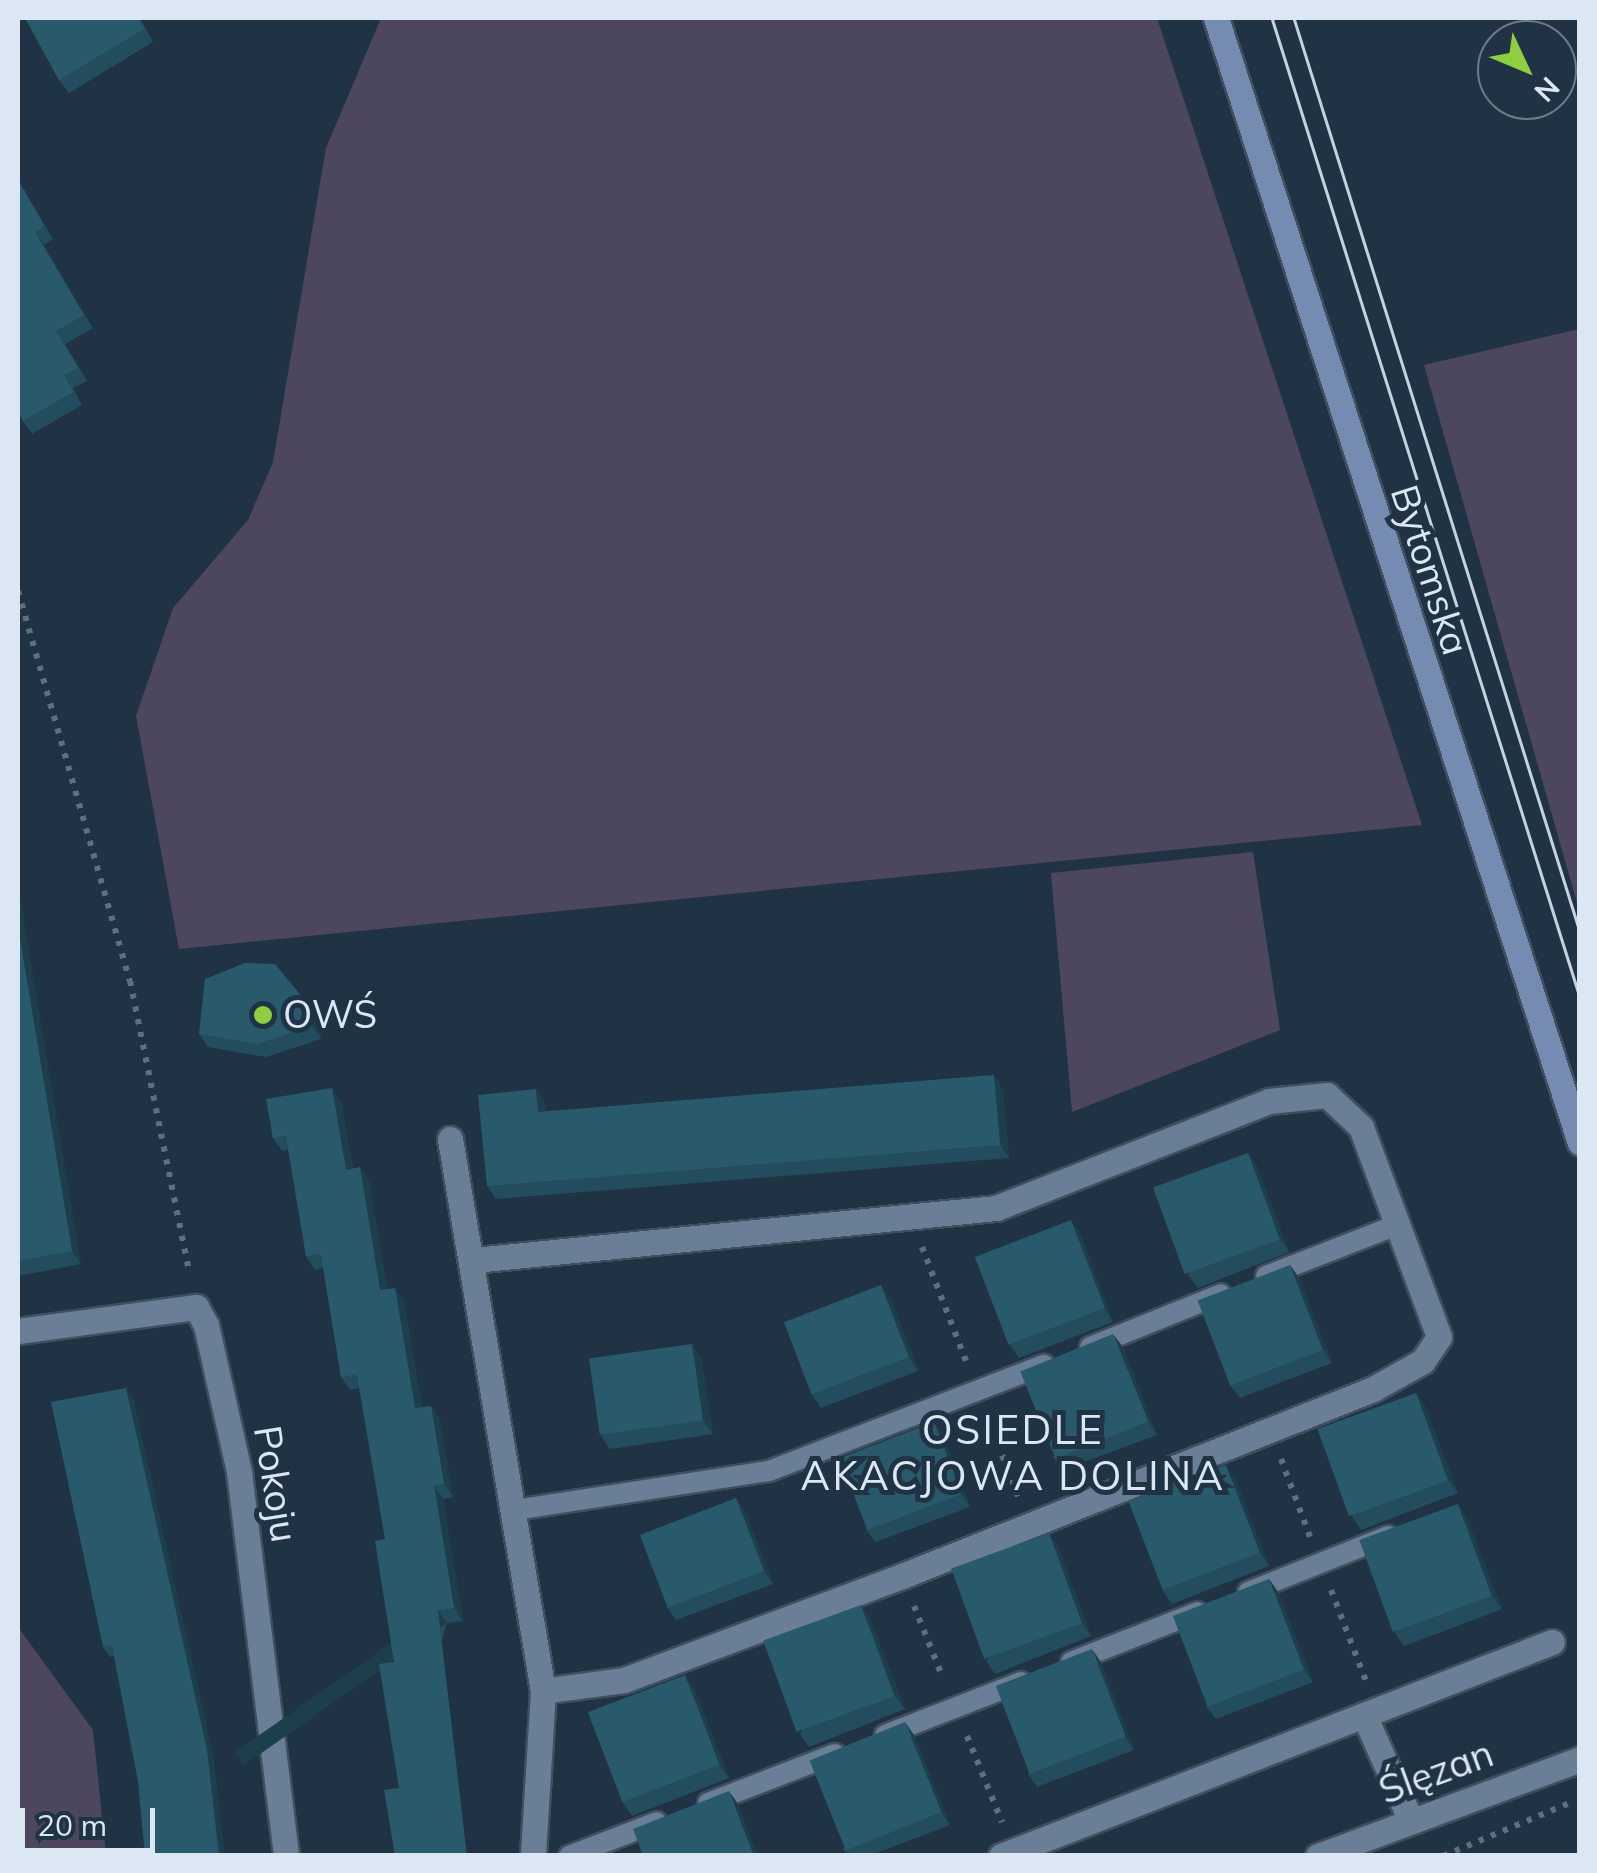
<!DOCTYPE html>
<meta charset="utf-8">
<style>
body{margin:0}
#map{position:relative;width:1597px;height:1873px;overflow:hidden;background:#203345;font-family:Mulish,sans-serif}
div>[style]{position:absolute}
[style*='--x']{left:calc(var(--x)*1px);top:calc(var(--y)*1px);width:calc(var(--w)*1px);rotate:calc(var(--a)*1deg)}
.green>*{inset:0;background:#4c465e}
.path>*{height:6px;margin-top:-3px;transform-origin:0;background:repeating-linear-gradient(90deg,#5f6f7f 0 5px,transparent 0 13px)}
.roads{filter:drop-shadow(2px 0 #3f4f5f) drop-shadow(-2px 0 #3f4f5f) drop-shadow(0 2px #3f4f5f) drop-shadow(0 -2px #3f4f5f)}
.lane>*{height:20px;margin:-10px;padding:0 10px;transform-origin:10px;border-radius:10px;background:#6a7f95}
.street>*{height:25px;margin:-12.5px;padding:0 12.5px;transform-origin:12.5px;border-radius:12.5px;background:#6a7f95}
.secondary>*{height:25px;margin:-12.5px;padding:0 12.5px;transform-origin:12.5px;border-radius:12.5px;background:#768bb2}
.tram>*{height:2.5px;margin:-1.25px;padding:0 1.25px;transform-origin:1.25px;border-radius:1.25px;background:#c6d3de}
.wall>*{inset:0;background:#234d5d}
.shaded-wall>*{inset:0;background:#1d3f4c;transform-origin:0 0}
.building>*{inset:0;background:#295a6c;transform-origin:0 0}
.dots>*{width:28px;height:28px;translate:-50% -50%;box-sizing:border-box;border:5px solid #203345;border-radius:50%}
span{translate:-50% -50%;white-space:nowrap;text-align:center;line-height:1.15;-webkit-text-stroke:10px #203345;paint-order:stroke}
.street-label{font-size:38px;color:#dbe7f2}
.poi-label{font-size:38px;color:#dbe7f2}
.left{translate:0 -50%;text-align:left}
.neighbourhood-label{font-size:40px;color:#dbe7f2;letter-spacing:2.5px}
.frame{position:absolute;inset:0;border:20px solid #dbe7f2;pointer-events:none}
.north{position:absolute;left:1477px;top:20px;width:100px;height:100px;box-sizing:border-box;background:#203345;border:2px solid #6b7b8a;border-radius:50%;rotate:134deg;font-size:28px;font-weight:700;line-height:40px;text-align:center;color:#dbe7f2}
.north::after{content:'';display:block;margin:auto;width:35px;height:45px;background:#8fcd41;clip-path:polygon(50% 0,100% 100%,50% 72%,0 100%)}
.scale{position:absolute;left:20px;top:1808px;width:135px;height:45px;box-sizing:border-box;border:5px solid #dbe7f2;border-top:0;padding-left:12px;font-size:30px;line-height:35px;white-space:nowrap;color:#dbe7f2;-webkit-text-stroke:8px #203345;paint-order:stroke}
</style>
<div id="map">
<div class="green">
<div style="clip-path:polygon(381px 18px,1157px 18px,1422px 825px,179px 949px,136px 716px,173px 608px,248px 520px,273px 462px,326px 148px)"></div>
<div style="clip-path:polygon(1579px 329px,1580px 329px,1579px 910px,1424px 365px)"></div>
<div style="clip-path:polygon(1253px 852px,1280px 1030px,1072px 1112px,1051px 873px)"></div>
<div style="clip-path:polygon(18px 1627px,93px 1730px,106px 1855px,18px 1855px)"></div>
</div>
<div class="path">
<div style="--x:18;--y:591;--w:406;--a:74"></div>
<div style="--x:130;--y:981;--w:297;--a:78.5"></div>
<div style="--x:922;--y:1247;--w:122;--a:68.9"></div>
<div style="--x:988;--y:1419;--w:83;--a:68.7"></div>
<div style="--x:1281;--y:1459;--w:83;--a:69.6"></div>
<div style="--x:1331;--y:1590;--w:97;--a:69"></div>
<div style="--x:914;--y:1606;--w:78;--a:68.1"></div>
<div style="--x:967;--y:1736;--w:93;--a:67.9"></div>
<div style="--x:1443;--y:1856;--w:138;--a:-22.7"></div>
</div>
<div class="roads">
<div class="lane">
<div style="--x:1266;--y:1276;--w:141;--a:-21.3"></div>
<div style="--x:1090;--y:1347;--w:141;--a:-22"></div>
<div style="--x:514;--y:1510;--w:258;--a:-8.7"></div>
<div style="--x:769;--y:1471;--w:295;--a:-21.1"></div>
<div style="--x:1248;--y:1592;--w:151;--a:-21.8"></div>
<div style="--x:1071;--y:1662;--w:136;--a:-21.5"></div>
<div style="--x:885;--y:1735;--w:146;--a:-21.3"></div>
<div style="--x:708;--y:1803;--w:136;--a:-21.1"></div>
<div style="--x:569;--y:1856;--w:94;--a:-21.1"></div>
</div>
<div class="street">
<div style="--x:450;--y:1139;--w:560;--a:80.44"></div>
<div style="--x:543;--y:1691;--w:165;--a:93.5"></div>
<div style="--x:474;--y:1260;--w:525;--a:-5.69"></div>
<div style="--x:996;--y:1208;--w:293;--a:-21.4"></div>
<div style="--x:1269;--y:1101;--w:58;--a:-5.9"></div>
<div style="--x:1327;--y:1095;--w:47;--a:43.3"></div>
<div style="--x:1361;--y:1127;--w:224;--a:69.6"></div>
<div style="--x:1439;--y:1337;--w:29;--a:124"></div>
<div style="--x:1423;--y:1361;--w:57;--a:150.8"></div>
<div style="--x:1373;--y:1389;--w:507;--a:158.35"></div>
<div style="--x:902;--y:1576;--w:297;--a:159.5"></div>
<div style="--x:624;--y:1680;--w:82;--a:172.3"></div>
<div style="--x:18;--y:1331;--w:180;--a:-7.7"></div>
<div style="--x:196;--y:1307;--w:21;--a:61"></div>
<div style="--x:206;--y:1325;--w:151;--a:77.3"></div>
<div style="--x:239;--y:1472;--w:387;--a:83"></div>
<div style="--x:1364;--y:1715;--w:116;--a:66.1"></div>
<div style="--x:1001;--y:1856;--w:591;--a:-21.23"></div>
<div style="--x:1318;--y:1856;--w:279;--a:-20.3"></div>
</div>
<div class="secondary">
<div style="--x:1216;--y:18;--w:1182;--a:72.07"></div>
</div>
</div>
<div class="tram">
<div style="--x:1272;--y:18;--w:1026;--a:72.54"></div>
<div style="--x:1294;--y:18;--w:958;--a:72.62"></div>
</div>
<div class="wall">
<div style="clip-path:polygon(25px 18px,140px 18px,153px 42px,69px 93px,59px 80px)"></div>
<div style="clip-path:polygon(18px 179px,53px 239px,44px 245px,93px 328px,65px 344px,87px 381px,73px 388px,82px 405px,32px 434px,23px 421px)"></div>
<div style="clip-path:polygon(18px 886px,81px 1264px,18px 1276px)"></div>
<div style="clip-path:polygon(313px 1010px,322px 1023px,321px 1039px,266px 1057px,208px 1047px,199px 1034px)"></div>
<div style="clip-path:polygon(332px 1088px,341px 1101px,353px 1169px,369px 1181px,387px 1289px,404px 1301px,422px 1407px,431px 1406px,440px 1419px,453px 1497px,443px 1499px,463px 1621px,447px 1623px,399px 1788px,394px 1662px,385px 1539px,359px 1388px,350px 1390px,341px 1377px,323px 1268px,315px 1270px,306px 1256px,288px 1150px,282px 1151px,273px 1138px)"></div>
<div style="clip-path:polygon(1003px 1089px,1009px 1158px,496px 1199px,487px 1186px,545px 1102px,546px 1111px)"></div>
<div style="clip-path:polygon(1248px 1153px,1257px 1166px,1289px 1252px,1198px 1288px,1188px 1275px)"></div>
<div style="clip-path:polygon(1080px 1233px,1113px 1322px,1019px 1358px,1010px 1345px)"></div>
<div style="clip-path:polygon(1290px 1265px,1299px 1278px,1332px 1363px,1240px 1398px,1230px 1385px)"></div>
<div style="clip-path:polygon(891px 1298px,918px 1371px,821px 1408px,812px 1395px)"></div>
<div style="clip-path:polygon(1123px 1347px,1157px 1435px,1063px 1470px,1053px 1457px)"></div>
<div style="clip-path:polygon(701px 1357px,713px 1434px,610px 1449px,601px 1436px)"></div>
<div style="clip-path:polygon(1416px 1393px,1425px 1406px,1458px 1493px,1361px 1530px,1352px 1517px)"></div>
<div style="clip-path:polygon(133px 1398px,214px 1760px,138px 1781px,114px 1656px,110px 1657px,103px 1647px)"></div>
<div style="clip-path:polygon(934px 1422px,943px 1435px,970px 1507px,875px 1542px,866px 1529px)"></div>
<div style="clip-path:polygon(1235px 1478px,1269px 1566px,1172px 1604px,1163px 1591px)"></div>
<div style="clip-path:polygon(745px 1511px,773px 1584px,676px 1620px,667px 1607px)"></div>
<div style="clip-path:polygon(1467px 1517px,1502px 1609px,1404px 1646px,1395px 1633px)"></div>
<div style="clip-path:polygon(1058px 1546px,1091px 1636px,995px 1674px,986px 1661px)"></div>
<div style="clip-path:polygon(1269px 1579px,1278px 1592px,1313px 1682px,1216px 1719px,1206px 1706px)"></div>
<div style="clip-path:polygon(870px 1618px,905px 1709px,809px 1747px,800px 1734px)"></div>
<div style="clip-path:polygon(1101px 1662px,1134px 1750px,1037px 1787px,1028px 1774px)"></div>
<div style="clip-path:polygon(694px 1688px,729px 1778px,632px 1816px,623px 1803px)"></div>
<div style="clip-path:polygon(914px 1735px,950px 1825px,869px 1856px,848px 1856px,843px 1849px)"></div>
</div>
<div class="shaded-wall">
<div style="clip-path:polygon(35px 232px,44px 245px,93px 328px,84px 315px)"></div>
<div style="clip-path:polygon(18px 886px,81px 1264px,72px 1251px,18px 927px)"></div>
<div style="clip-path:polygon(313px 1010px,322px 1023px,321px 1039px,312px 1026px)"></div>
<div style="clip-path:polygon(994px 1075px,1003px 1089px,1009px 1158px,1000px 1145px)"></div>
<div style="clip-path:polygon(332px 1088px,341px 1101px,355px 1183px,346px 1170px)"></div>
<div style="clip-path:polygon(536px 1089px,545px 1102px,548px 1125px,538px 1112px)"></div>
<div style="clip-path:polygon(1248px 1153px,1257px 1166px,1289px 1252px,1280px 1239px)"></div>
<div style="clip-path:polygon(360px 1167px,369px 1181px,390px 1303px,380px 1290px)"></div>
<div style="clip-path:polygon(1071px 1220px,1080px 1233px,1113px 1322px,1104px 1308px)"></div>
<div style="clip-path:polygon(1290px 1265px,1299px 1278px,1332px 1363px,1323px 1350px)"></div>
<div style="clip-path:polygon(881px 1285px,891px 1298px,918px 1371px,909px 1357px)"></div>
<div style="clip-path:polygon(395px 1288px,404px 1301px,424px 1421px,415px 1408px)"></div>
<div style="clip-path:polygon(1113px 1334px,1123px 1347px,1157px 1435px,1148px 1421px)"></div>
<div style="clip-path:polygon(692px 1344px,701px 1357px,713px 1434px,703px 1420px)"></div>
<div style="clip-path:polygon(126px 1388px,133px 1398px,214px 1760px,225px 1856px,219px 1856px)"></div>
<div style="clip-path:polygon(1416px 1393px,1425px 1406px,1458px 1493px,1448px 1480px)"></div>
<div style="clip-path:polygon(431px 1406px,440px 1419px,453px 1497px,444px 1484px)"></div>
<div style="clip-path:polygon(934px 1422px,943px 1435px,970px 1507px,961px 1494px)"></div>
<div style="clip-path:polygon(1226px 1465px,1235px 1478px,1269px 1566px,1260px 1553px)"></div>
<div style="clip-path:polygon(434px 1485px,443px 1499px,463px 1621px,454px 1608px)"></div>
<div style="clip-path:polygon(736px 1498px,745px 1511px,773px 1584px,764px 1571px)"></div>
<div style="clip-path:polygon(1458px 1504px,1467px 1517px,1502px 1609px,1492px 1596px)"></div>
<div style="clip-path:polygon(1049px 1533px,1058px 1546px,1091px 1636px,1082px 1623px)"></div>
<div style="clip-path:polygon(1269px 1579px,1278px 1592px,1313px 1682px,1304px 1669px)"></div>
<div style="clip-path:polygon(861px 1605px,870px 1618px,905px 1709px,895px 1696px)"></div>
<div style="left:438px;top:1610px;width:16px;height:248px;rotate:55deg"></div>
<div style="clip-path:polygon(1092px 1649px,1101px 1662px,1134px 1750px,1125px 1737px)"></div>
<div style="clip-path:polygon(685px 1675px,694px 1688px,729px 1778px,719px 1765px)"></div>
<div style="clip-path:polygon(905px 1722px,914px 1735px,950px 1825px,941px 1812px)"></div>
<div style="clip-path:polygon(729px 1791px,738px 1804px,758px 1856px,754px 1856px)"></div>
</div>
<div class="building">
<div style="clip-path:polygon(25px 18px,138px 18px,144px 29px,59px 80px)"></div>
<div style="clip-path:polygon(18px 181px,44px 226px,35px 232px,84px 315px,56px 331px,78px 368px,64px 375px,73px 392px,23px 421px,18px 412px)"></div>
<div style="clip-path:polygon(18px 927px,72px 1251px,18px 1261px)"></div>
<div style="clip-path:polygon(245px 963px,275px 964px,313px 1010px,312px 1026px,257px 1044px,199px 1034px,205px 979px)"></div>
<div style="clip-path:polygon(994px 1075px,1000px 1145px,487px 1186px,478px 1095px,536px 1089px,538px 1112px)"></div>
<div style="clip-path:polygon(332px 1088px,346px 1170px,360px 1167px,380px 1290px,395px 1288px,415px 1408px,431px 1406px,444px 1484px,434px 1485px,454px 1608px,438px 1610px,467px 1856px,395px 1856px,384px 1790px,399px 1788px,379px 1664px,394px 1662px,375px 1541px,385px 1539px,357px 1374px,341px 1377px,321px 1254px,306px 1256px,286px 1135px,273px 1138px,266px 1099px)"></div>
<div style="left:1248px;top:1153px;width:92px;height:101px;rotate:70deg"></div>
<div style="left:1071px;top:1220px;width:94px;height:103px;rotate:69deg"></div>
<div style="left:1290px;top:1265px;width:91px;height:99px;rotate:69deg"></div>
<div style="left:881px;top:1285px;width:77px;height:104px;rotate:69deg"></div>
<div style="left:1113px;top:1334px;width:94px;height:100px;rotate:68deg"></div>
<div style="left:692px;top:1344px;width:77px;height:104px;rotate:82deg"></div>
<div style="clip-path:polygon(126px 1388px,207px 1750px,219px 1856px,145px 1856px,138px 1781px,112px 1645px,103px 1647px,51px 1402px)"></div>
<div style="left:1416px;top:1393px;width:93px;height:105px;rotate:70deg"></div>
<div style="left:934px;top:1422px;width:77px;height:101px;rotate:69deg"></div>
<div style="left:1226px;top:1465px;width:94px;height:104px;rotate:69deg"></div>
<div style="left:736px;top:1498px;width:78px;height:103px;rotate:69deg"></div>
<div style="left:1458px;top:1504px;width:98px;height:105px;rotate:70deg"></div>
<div style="left:1049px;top:1533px;width:96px;height:104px;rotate:70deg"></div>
<div style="left:1269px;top:1579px;width:97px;height:103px;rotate:69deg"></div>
<div style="left:861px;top:1605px;width:97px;height:104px;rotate:70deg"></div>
<div style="left:1092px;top:1649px;width:94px;height:103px;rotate:69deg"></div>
<div style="left:685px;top:1675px;width:96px;height:104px;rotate:69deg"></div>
<div style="left:905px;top:1722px;width:97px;height:103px;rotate:68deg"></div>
<div style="clip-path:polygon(729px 1791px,754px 1856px,643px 1856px,633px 1829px)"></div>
</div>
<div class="dots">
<div style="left:263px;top:1015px;background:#8fcd41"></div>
</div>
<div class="street-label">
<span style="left:1430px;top:570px;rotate:72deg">Bytomska</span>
<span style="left:276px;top:1484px;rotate:81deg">Pokoju</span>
<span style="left:1436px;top:1772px;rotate:-20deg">Ślęzan</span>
</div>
<div class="poi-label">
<span class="left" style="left:283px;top:1015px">OWŚ</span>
</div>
<div class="neighbourhood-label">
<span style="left:1013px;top:1452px">OSIEDLE<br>AKACJOWA DOLINA</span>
</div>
<div class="frame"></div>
<div class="north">N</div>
<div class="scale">20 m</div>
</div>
